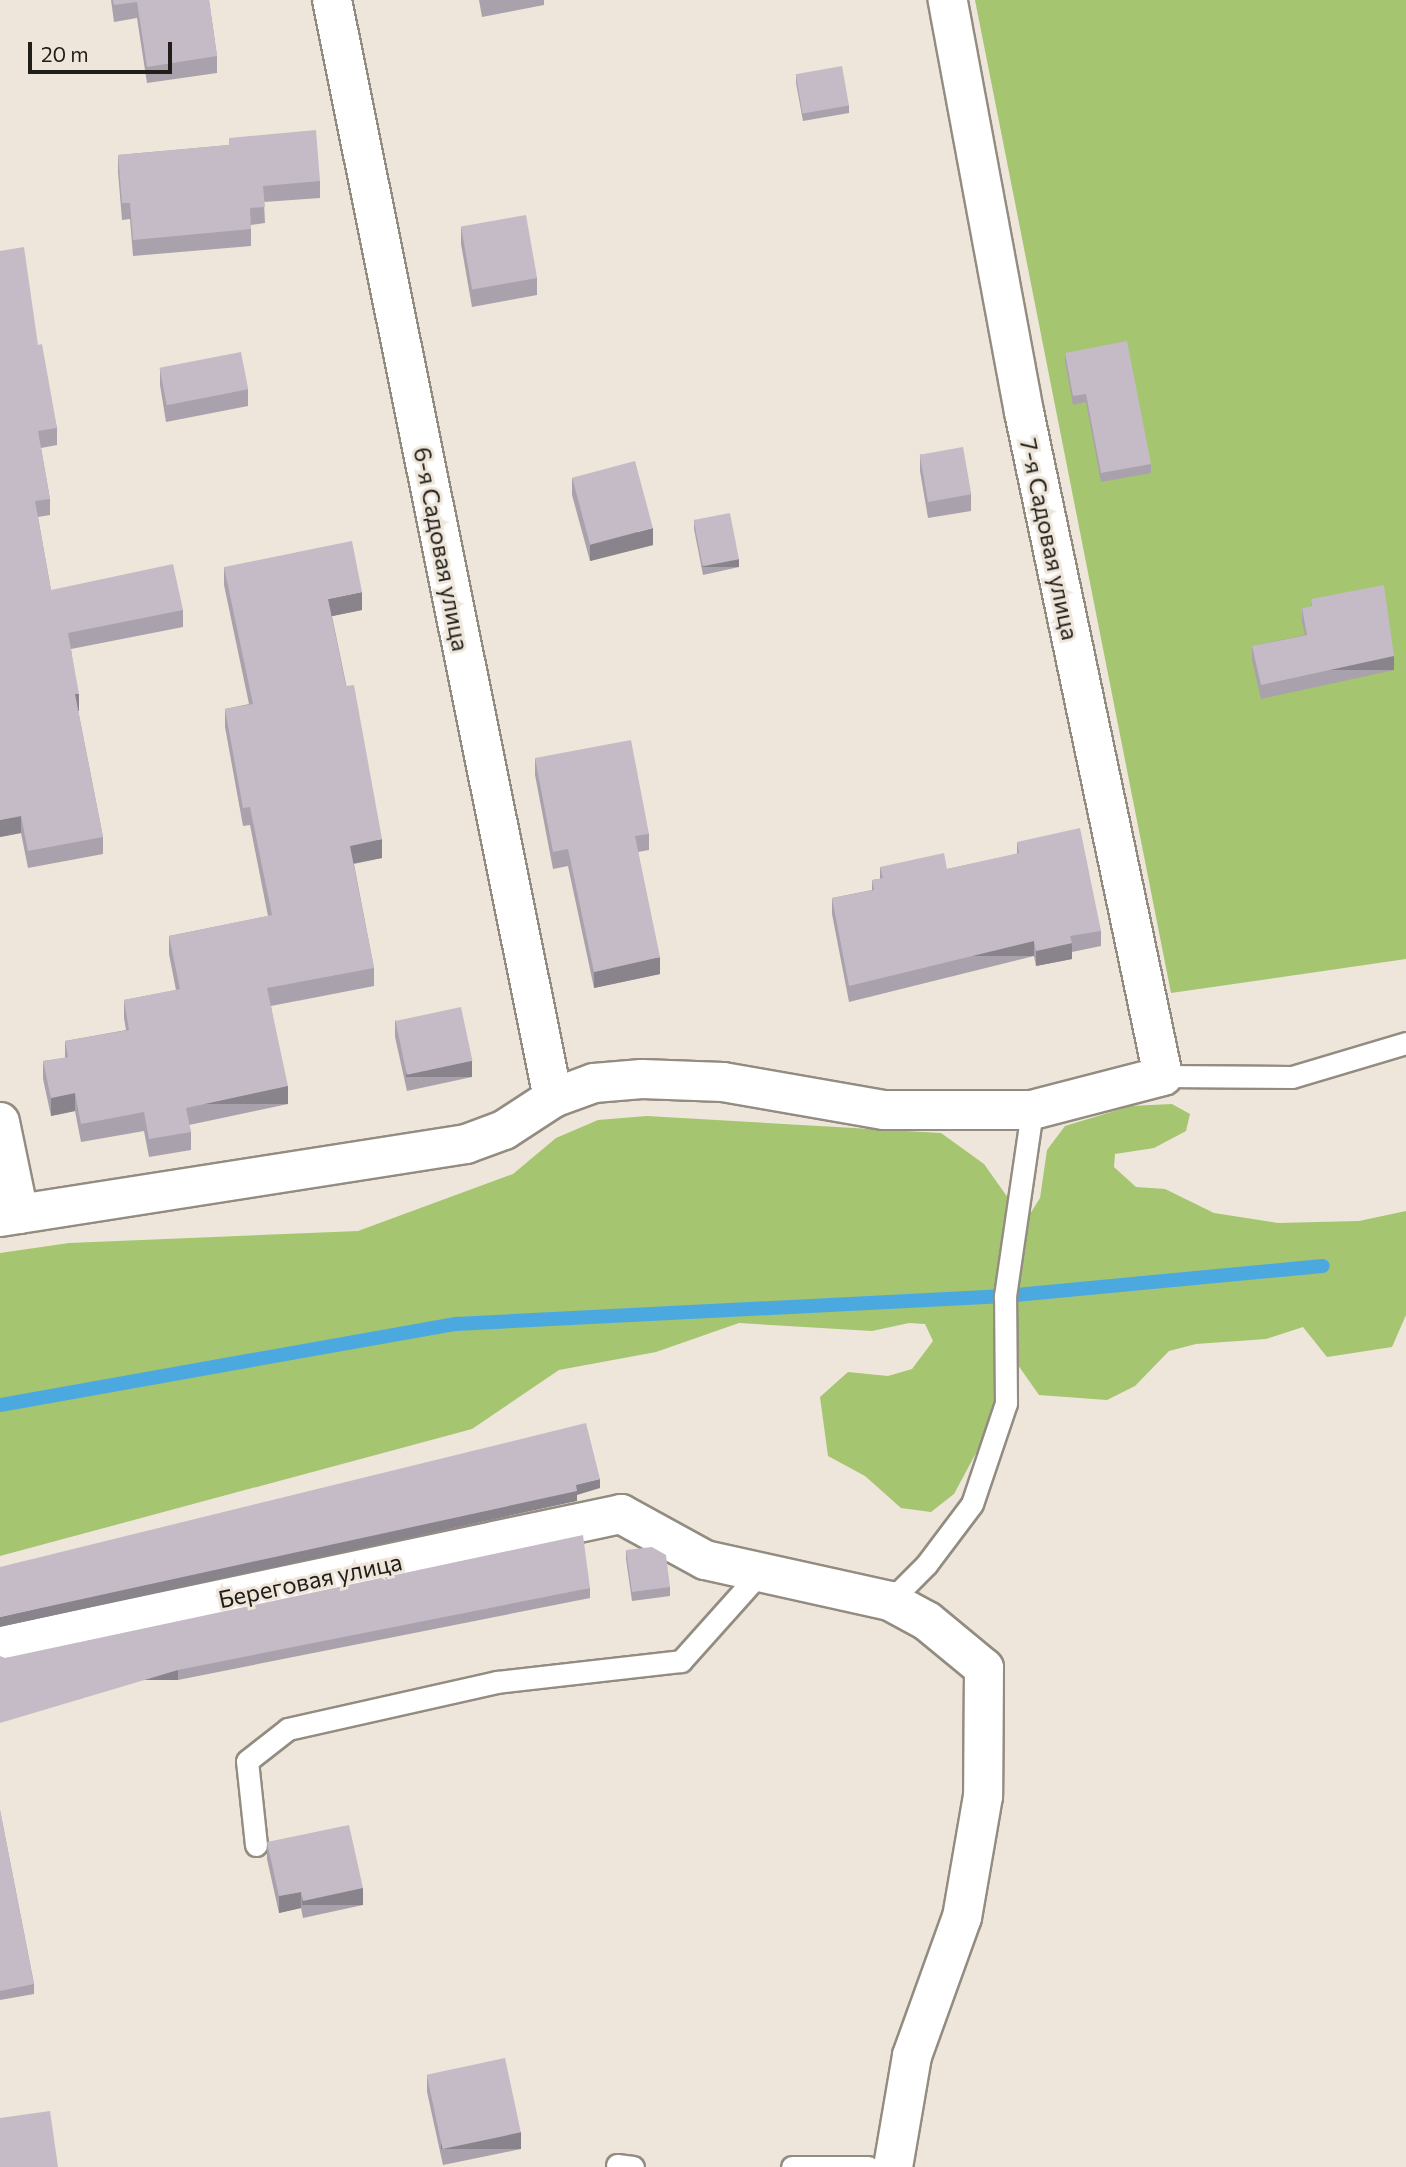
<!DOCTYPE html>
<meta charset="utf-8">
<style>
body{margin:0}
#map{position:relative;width:1406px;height:2167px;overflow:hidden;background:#eee6da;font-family:Commissioner,sans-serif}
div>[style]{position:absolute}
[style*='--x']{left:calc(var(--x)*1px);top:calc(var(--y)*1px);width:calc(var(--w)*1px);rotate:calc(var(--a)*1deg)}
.green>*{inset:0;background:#a5c570}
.stream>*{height:14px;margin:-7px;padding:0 7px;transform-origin:7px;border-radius:7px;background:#4ca9e0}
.roads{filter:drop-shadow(2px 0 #938c80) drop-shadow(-2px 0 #938c80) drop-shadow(0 2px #938c80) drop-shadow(0 -2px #938c80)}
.lane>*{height:21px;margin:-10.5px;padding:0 10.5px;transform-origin:10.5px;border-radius:10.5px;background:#fff}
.street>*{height:38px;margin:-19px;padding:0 19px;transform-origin:19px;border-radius:19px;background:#fff}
.wall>*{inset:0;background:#a9a1ab}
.shaded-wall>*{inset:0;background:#89838b;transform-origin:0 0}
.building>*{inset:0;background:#c4bbc7;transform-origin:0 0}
span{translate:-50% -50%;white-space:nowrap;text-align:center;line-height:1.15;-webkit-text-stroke:6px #eee6da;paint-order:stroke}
.street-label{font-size:24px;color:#211e1a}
.scale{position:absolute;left:28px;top:42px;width:144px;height:32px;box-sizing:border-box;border:4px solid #211e1a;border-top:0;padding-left:9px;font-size:21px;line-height:24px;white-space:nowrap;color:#211e1a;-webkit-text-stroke:5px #eee6da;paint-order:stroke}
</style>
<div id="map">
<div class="green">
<div style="clip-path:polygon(975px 0,1406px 0,1406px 959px,1171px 993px)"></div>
<div style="clip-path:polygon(1172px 1104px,1190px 1114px,1186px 1131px,1154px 1148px,1115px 1154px,1114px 1167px,1136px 1187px,1165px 1189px,1214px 1213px,1278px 1223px,1359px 1221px,1406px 1211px,1406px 1315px,1392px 1347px,1327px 1357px,1303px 1327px,1266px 1339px,1196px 1344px,1169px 1351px,1135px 1386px,1107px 1400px,1039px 1395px,1011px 1355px,1000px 1352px,994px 1370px,995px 1407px,976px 1453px,954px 1494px,931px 1512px,901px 1508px,865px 1476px,828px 1456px,820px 1397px,848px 1372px,888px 1376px,912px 1369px,933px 1341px,925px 1324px,909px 1323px,872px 1331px,739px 1323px,656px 1352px,559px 1370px,472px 1429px,0 1556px,0 1253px,69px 1243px,358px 1231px,513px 1174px,556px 1138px,598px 1120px,647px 1116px,941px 1133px,984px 1164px,1025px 1222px,1040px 1198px,1047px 1150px,1065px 1126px,1131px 1106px)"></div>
</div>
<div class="stream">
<div style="--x:0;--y:1405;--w:463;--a:-10.1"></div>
<div style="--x:456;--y:1324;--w:550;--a:-2.92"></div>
<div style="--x:1005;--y:1296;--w:319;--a:-5.4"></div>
</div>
<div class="roads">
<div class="lane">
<div style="--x:1163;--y:1076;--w:129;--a:0.4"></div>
<div style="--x:1292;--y:1077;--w:119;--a:-16.6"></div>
<div style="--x:890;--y:1601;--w:51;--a:-45"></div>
<div style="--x:926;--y:1565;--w:76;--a:-53"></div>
<div style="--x:972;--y:1504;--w:107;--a:-71.4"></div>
<div style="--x:1006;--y:1403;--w:107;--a:-90.5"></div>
<div style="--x:1005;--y:1296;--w:188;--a:-81.7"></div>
<div style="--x:256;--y:1845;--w:84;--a:-96.1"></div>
<div style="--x:247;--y:1761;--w:52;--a:-38"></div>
<div style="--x:288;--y:1729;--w:214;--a:-12.7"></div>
<div style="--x:497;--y:1682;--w:185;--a:-6.5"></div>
<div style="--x:681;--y:1661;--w:115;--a:-48.2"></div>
<div style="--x:617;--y:2165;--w:16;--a:7"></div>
<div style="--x:792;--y:2167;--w:76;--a:0"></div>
</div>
<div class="street">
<div style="--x:332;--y:0;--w:1120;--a:78.62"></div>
<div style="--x:0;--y:1122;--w:94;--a:78.3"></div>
<div style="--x:0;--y:1217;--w:472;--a:-8.9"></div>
<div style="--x:466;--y:1144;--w:40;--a:-20.2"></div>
<div style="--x:504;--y:1130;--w:59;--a:-33.1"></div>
<div style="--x:553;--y:1098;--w:44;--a:-20.1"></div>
<div style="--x:594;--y:1083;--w:48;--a:-4.8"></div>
<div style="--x:642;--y:1079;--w:81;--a:2.1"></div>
<div style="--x:723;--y:1082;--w:163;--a:9.9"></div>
<div style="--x:884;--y:1110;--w:148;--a:0"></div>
<div style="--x:1032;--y:1110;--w:135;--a:-14.5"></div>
<div style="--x:1163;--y:1076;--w:678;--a:-101.82"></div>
<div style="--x:1024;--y:412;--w:419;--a:-100.5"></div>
<div style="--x:0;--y:1646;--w:635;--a:-12"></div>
<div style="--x:621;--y:1514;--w:96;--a:28.7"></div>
<div style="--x:705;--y:1560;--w:189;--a:12.5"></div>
<div style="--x:890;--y:1601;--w:42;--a:28.4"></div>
<div style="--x:927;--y:1621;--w:74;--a:39.5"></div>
<div style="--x:984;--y:1668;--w:128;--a:90.4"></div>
<div style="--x:983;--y:1796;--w:123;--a:99.8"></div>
<div style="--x:962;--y:1917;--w:148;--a:109.8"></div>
<div style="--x:912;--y:2056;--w:113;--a:99.7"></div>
</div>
</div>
<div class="wall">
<div style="clip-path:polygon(111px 0,209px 0,217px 56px,217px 73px,147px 83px,137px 18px,114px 22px)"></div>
<div style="clip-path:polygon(479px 0,544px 0,544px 5px,482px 17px)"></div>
<div style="clip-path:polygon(796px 74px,849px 105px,849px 113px,803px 121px,796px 83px)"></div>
<div style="clip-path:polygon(229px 138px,320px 181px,320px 198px,264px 202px,265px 223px,251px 225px,251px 246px,133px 256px,130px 219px,122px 220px,118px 172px,118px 155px,229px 145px)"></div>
<div style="clip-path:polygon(461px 227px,537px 278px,537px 295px,472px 307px,461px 244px)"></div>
<div style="clip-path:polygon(38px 345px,57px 428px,57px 445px,41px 448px,50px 499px,50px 515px,38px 517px,51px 590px,183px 610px,183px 627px,71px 649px,79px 710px,78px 710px,103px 837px,103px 854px,28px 868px,21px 833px,0 837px)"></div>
<div style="clip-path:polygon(1065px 353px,1151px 464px,1151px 473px,1101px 482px,1086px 402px,1073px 405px,1065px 361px)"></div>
<div style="clip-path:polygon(160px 369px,248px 389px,248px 406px,166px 422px,160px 385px)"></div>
<div style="clip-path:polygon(920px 454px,971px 494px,971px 511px,928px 518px,920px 471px)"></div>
<div style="clip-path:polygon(572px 478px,653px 545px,590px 561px,572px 495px)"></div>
<div style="clip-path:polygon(694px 520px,739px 567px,703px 575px,694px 529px)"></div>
<div style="clip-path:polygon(224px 567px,362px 610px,332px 616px,382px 858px,354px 864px,374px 968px,374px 986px,271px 1006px,288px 1104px,189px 1125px,191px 1132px,191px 1150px,149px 1157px,144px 1131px,81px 1142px,75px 1111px,51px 1116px,43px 1079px,43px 1061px,65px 1058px,65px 1041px,126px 1030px,124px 1018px,124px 1000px,176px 990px,169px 954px,169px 936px,268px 916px,250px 825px,243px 826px,225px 727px,225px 709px,249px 704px,224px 585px)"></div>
<div style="clip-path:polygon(1311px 599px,1394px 670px,1261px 699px,1252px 660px,1252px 646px,1305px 635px,1302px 622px,1302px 608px,1311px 606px)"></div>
<div style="clip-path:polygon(535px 758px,649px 834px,649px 850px,638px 852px,660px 974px,594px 988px,568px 866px,553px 869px,535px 775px)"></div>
<div style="clip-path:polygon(1017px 842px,1101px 931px,1101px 946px,1072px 952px,1072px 959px,1036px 966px,1034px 956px,849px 1002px,832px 914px,832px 898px,872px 890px,872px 880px,880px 879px,880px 867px,947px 869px,1017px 854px)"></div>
<div style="clip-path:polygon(395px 1020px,472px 1077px,407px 1091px,395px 1037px)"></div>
<div style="clip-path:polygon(626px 1550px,670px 1587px,670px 1596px,632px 1601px,626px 1559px)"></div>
<div style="clip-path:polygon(590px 1588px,590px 1598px,178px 1680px,5px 1658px)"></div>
<div style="clip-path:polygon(0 1810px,34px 1984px,34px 1994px,0 2000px)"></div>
<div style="clip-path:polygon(267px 1842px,363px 1905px,303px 1918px,301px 1908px,279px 1913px,267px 1859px)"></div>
<div style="clip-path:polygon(427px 2075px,521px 2149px,443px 2165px,427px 2092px)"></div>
</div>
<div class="shaded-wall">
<div style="clip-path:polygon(653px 528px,653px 545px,590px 561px,590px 545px)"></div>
<div style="left:739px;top:559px;width:8px;height:37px;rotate:90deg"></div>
<div style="clip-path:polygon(362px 592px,362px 610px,328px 617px,328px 599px)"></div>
<div style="left:1394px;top:656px;width:14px;height:136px;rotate:90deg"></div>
<div style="left:75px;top:694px;width:4px;height:17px"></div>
<div style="clip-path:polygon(21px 816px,21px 833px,0 837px,0 820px)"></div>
<div style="clip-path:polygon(382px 839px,382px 858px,350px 864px,350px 846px)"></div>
<div style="left:1034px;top:941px;width:15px;height:190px;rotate:90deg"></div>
<div style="clip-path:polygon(1072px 943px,1072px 959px,1036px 966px,1036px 951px)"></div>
<div style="clip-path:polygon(660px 957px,660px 974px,594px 988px,594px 972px)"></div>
<div style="left:472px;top:1061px;width:16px;height:66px;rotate:90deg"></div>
<div style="left:288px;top:1086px;width:18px;height:104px;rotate:90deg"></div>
<div style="clip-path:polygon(75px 1093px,75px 1111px,51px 1116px,51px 1098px)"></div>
<div style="clip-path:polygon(600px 1479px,600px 1488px,577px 1495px,577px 1501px,0 1627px,0 1617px)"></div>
<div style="left:178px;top:1670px;width:10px;height:186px;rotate:90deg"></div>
<div style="left:363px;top:1888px;width:17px;height:61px;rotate:90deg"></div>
<div style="clip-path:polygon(301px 1892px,301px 1908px,279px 1913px,279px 1896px)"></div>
<div style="left:521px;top:2132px;width:17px;height:80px;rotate:90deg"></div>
</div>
<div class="building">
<div style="clip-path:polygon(113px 0,209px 0,217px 56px,147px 67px,137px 2px,114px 5px)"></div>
<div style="left:842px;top:66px;width:40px;height:47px;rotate:80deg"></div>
<div style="clip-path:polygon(316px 130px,320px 181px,263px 186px,265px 207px,250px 208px,251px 229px,133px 240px,130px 203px,122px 203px,118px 155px,229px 145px,229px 138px)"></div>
<div style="left:526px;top:215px;width:64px;height:66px;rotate:80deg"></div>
<div style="clip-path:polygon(24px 247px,38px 345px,42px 344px,57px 428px,38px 431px,50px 499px,35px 501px,51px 590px,173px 564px,183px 610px,68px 633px,79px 694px,75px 694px,103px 837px,28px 851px,21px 816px,0 820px,0 251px)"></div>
<div style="clip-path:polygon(1127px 341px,1151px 464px,1101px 473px,1086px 394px,1073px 396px,1065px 353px)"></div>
<div style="left:241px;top:352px;width:38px;height:83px;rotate:79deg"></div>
<div style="left:963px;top:447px;width:48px;height:44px;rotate:80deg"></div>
<div style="left:635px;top:461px;width:69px;height:65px;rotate:75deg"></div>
<div style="left:730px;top:513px;width:47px;height:37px;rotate:79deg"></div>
<div style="clip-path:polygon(352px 541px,362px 592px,328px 599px,346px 686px,354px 685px,382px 839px,350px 846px,374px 968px,267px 988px,288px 1086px,186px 1108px,191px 1132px,149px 1139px,144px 1112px,81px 1124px,75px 1093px,51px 1098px,43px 1061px,68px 1057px,65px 1041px,129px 1030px,124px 1000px,180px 989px,169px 936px,272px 915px,250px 807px,243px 808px,225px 709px,253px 704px,224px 567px)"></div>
<div style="clip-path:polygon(1384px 585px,1394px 656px,1261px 685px,1252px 646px,1307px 635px,1302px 608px,1312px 606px,1311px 599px)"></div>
<div style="clip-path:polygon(631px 740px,649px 834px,635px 836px,660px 957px,594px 972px,568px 849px,553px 852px,535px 758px)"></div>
<div style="clip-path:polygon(1080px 828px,1101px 931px,1070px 936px,1072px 943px,1036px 951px,1034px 941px,849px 986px,832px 898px,874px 890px,872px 880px,883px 878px,880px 867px,944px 853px,947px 869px,1019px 853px,1017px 842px)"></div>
<div style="left:461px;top:1007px;width:55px;height:67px;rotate:78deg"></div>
<div style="clip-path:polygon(586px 1423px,600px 1479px,576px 1485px,577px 1491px,0 1617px,0 1567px)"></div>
<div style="clip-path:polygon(583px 1535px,590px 1588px,178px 1670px,0 1723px,0 1656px,5px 1658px)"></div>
<div style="clip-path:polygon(652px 1547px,666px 1555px,670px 1587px,632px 1592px,626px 1550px)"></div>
<div style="clip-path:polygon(0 1810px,34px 1984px,0 1991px)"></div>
<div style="clip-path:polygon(349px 1825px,363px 1888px,303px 1901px,301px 1892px,279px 1896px,267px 1842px)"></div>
<div style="left:505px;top:2058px;width:76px;height:80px;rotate:78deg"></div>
<div style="clip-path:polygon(50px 2111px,58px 2167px,0 2167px,0 2118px)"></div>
</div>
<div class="street-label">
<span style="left:1050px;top:539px;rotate:78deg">7-я Садовая улица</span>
<span style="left:442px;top:549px;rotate:79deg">6-я Садовая улица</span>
<span style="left:310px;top:1580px;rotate:-12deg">Береговая улица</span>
</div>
<div class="scale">20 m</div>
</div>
